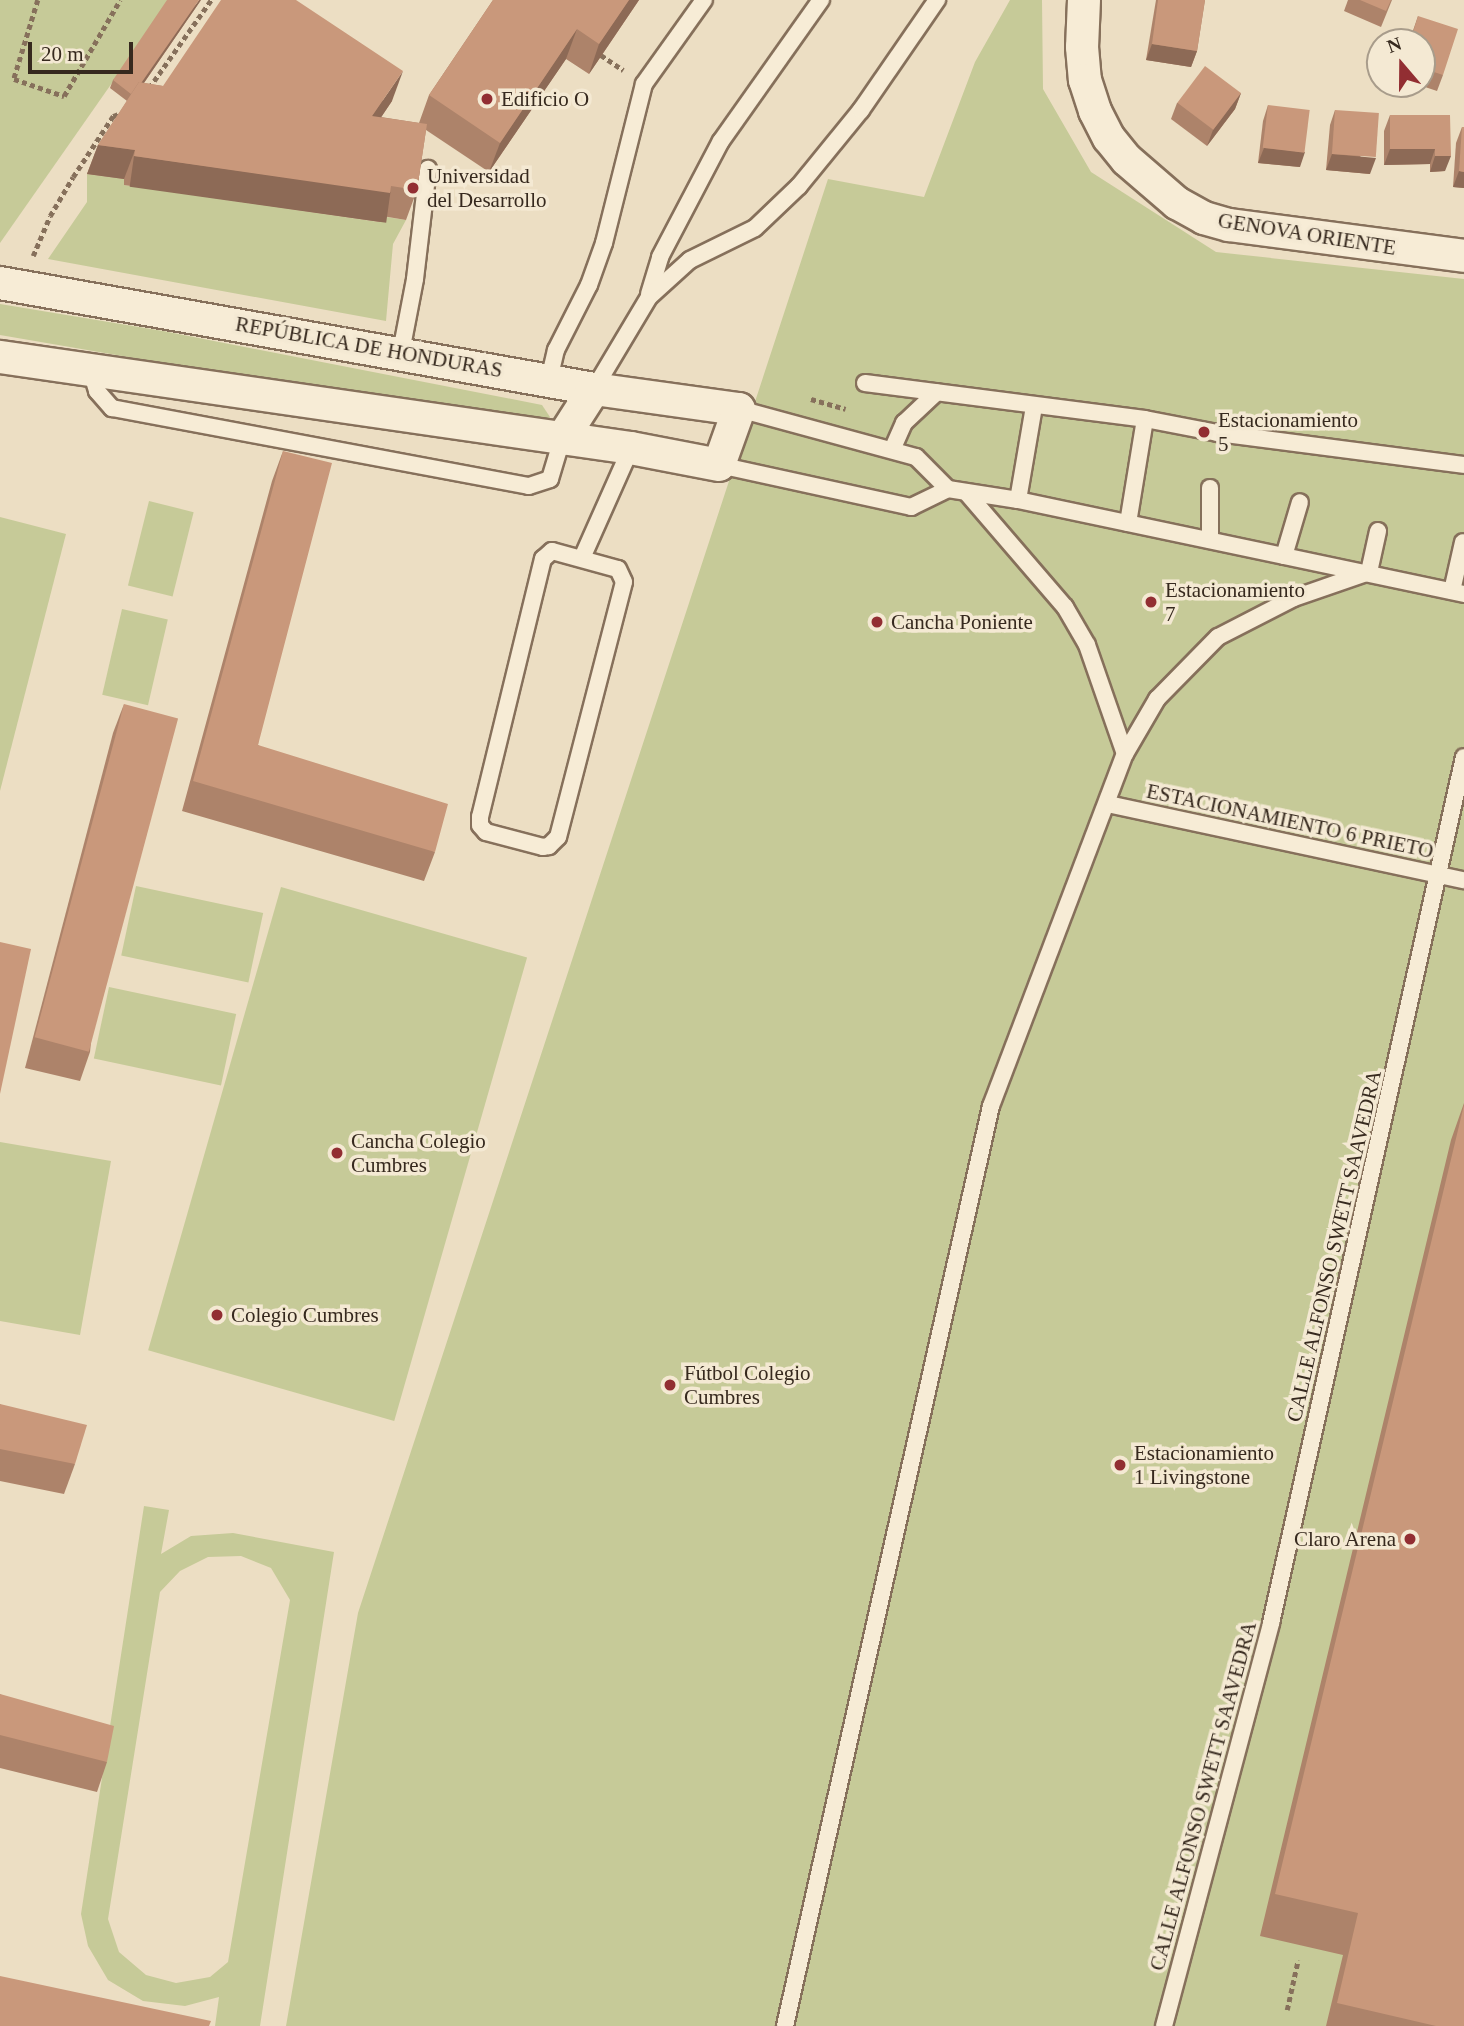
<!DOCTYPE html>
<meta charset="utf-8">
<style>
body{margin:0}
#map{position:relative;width:1464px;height:2026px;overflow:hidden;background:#ecdec3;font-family:Georgia,serif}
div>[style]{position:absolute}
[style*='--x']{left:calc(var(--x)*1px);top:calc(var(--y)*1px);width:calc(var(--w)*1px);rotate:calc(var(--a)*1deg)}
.green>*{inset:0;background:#c6ca98;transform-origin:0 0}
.path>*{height:4.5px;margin-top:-2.25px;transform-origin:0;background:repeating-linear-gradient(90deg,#86705b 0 5px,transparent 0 8.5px)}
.roads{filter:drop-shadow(2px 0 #86705b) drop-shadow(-2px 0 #86705b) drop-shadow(0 2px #86705b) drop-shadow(0 -2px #86705b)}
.service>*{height:16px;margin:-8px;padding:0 8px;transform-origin:8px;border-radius:8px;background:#f7ecd6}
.minor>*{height:32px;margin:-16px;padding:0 16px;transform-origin:16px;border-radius:16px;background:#f7ecd6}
.wall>*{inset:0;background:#ad836a}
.shaded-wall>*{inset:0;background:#8d6a56;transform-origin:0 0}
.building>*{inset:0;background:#c9987b;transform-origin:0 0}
.dots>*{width:19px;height:19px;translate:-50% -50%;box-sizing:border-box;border:4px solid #f4e9d3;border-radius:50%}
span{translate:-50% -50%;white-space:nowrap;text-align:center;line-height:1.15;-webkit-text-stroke:7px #f4e9d3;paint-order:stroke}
.poi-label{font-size:21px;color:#36291e}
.left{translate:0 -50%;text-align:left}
.right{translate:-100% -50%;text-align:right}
.street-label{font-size:21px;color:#36291e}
.north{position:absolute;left:1366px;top:28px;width:70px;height:70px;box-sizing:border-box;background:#f4e9d3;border:2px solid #a89c8b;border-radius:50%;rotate:340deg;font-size:19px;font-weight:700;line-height:28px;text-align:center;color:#36291e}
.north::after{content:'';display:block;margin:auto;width:24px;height:32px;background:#922e32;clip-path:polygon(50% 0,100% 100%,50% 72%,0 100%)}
.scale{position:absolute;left:28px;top:42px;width:105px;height:32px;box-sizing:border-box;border:4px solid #36291e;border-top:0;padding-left:9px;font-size:21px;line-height:24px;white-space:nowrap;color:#36291e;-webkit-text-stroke:5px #f4e9d3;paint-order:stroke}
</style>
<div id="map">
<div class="green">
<div style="clip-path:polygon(0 0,170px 0,0 243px)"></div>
<div style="clip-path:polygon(1010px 0,1042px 0,1043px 89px,1091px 172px,1216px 252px,1464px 279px,1464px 2026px,286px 2026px,358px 1613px,828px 179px,924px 197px,975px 62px)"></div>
<div style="clip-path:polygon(87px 174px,125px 179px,124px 185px,379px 222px,380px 216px,406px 220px,393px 244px,386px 321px,48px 259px,87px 202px)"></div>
<div style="clip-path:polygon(0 304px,163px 331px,542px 405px,550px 417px,542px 428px,0 335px)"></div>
<div style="left:149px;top:501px;width:46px;height:87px;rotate:14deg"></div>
<div style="clip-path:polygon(0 517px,66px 534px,0 791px)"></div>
<div style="left:122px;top:609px;width:47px;height:88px;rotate:13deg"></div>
<div style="left:136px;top:886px;width:130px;height:71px;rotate:12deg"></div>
<div style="left:281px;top:887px;width:256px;height:482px;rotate:16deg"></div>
<div style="left:109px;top:987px;width:130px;height:73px;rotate:12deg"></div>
<div style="clip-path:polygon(0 1142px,111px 1161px,80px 1335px,0 1321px)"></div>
<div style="clip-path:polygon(evenodd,144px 1506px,169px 1510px,161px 1554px,191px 1536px,233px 1533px,334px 1552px,260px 2026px,215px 2026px,219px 1997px,185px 2006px,143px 2001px,108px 1980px,88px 1946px,81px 1914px,144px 1506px,241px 1556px,271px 1568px,290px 1600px,228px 1962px,210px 1977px,176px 1983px,146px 1975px,119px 1952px,108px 1919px,160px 1592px,180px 1571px,208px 1557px,241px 1556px)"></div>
</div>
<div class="path">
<div style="--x:38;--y:0;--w:83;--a:106.9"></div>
<div style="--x:14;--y:79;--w:53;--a:18.8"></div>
<div style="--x:64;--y:96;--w:111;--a:-59.7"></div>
<div style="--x:601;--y:55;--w:27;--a:34"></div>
<div style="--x:149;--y:88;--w:108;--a:-54.8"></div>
<div style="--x:33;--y:256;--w:43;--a:-67"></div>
<div style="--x:50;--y:216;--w:45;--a:-59.5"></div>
<div style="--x:73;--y:177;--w:73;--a:-56.7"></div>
<div style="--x:113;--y:116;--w:12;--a:-20"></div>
<div style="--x:811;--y:399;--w:36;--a:16"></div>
<div style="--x:1287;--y:2010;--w:51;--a:-77.6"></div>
</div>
<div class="roads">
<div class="service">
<div style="--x:649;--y:294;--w:39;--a:-73"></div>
<div style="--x:660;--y:257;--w:131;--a:-62.3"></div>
<div style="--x:721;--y:141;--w:173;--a:-54.7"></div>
<div style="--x:401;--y:352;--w:74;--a:-79.1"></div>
<div style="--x:415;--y:279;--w:111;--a:-83.3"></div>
<div style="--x:91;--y:371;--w:21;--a:73"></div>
<div style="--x:97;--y:391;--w:23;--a:49"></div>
<div style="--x:112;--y:408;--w:424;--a:10.6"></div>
<div style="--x:529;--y:486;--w:22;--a:-18"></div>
<div style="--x:550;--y:479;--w:42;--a:-73.3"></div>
<div style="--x:549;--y:380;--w:31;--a:-77"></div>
<div style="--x:556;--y:350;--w:73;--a:-63.1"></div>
<div style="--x:589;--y:285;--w:45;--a:-70.3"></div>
<div style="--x:604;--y:243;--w:164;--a:-75.9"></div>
<div style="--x:644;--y:84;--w:103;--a:-54.5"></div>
<div style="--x:865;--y:383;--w:282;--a:7.3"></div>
<div style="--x:1145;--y:419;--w:74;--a:10.9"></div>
<div style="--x:1218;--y:433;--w:248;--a:7.4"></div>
<div style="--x:594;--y:389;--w:107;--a:-59.1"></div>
<div style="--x:649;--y:297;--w:55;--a:-42.1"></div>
<div style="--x:690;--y:260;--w:72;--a:-26.2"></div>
<div style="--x:755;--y:228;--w:61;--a:-43.7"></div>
<div style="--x:799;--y:186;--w:98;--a:-50.8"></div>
<div style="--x:861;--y:110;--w:134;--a:-55.4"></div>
<div style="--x:739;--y:409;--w:183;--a:15.2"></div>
<div style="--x:916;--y:457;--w:45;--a:45"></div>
<div style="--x:948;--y:489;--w:71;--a:8.9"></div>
<div style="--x:1018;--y:500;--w:456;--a:11.9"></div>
<div style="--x:892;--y:450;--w:30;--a:-66"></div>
<div style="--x:904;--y:423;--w:45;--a:-43.2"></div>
<div style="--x:719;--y:465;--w:197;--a:12.3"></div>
<div style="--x:911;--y:507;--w:41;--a:-25.9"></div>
<div style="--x:966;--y:492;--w:152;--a:49.3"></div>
<div style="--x:1065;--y:607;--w:44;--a:59.9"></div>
<div style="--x:1087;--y:645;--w:115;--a:70.8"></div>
<div style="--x:1018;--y:500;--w:95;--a:-80.3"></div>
<div style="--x:1128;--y:523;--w:105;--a:-80.7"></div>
<div style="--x:1210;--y:540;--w:52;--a:-90"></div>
<div style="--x:552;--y:551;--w:68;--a:15.3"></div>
<div style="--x:618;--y:569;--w:14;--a:65"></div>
<div style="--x:624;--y:582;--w:263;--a:104.5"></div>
<div style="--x:558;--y:837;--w:13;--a:135"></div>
<div style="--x:549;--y:846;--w:6;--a:171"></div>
<div style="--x:543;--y:847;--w:59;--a:-165.3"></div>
<div style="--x:486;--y:832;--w:9;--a:-131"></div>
<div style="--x:480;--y:825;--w:8;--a:-90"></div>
<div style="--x:480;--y:817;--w:266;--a:-76.3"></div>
<div style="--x:543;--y:559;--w:12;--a:-42"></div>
<div style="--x:1284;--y:556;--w:56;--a:-73.5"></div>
<div style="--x:582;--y:558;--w:120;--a:-66"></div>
<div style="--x:1369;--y:572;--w:42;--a:-77.6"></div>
<div style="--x:1452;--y:591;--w:50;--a:-77.3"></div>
<div style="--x:1108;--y:804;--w:364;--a:12.1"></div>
<div style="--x:785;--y:2026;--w:943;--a:-77.38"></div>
<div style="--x:991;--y:1106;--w:377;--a:-69.2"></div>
<div style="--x:1125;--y:754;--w:64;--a:-59.8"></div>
<div style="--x:1157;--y:699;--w:87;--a:-45.5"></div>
<div style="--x:1218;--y:637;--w:85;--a:-27.2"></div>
<div style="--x:1294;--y:598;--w:79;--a:-19.1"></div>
<div style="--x:1164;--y:2026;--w:417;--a:-75.1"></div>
<div style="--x:1271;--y:1623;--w:887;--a:-77.44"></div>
</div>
<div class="minor">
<div style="--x:1084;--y:0;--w:47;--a:92.4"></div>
<div style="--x:1082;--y:47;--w:33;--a:85"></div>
<div style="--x:1085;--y:80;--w:33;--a:72"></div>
<div style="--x:1095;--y:111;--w:30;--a:63"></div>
<div style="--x:1109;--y:138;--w:28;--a:51"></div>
<div style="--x:1127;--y:160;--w:66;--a:40.7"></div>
<div style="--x:1177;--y:203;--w:31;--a:29"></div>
<div style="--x:1204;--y:218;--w:26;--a:16"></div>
<div style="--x:1229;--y:225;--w:237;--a:7.5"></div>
<div style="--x:0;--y:283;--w:603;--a:10.12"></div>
<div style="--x:594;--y:389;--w:146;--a:7.9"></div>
<div style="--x:739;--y:409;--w:59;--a:109.7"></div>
<div style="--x:719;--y:465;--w:90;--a:-169.1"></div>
<div style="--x:631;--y:448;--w:638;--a:-171.79"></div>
<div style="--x:562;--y:439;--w:59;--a:-57.4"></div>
</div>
</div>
<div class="wall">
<div style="clip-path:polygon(201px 0,144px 83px,163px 86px,392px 101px,381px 117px,419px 123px,429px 95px,493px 0,639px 0,589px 74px,566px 59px,489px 172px,426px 130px,417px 190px,406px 220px,382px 216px,380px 222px,124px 185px,124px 179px,87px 174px,98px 145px,127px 101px,110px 88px,113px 80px)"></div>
<div style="clip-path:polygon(1156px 0,1205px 0,1197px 51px,1191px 67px,1146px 60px)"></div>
<div style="clip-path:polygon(1348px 0,1392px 0,1381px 27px,1344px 11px)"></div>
<div style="clip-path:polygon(1418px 16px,1443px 75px,1437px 91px,1416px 84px,1422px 84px,1422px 42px,1409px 42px)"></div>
<div style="clip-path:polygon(1241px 93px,1235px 109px,1207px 146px,1171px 119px,1177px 103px)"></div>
<div style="clip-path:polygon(1268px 105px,1300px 167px,1258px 163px,1263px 121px)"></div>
<div style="clip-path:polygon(1335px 110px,1370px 174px,1326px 170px,1330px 125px)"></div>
<div style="clip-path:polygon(1390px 115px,1450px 115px,1445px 171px,1430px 172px,1430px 164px,1384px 165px,1384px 131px)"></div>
<div style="clip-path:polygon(1462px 127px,1464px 127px,1464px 188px,1453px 187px,1456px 143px)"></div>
<div style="clip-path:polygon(283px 451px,258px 745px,435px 852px,424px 881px,182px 811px,272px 481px)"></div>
<div style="clip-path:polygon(124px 704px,90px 1052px,80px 1081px,25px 1068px,113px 733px)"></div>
<div style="clip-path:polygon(1464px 1103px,1464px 2026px,1326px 2026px,1343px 1955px,1260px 1936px,1451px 1140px)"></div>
<div style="clip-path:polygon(0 1404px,75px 1464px,64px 1494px,0 1481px)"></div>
<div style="clip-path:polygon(0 1694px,107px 1762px,97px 1792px,0 1768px)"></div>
</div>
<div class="shaded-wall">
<div style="clip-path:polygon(199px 0,201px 0,130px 103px,133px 95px)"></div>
<div style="clip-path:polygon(629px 0,639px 0,589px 74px,599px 44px)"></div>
<div style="clip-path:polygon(577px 29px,566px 59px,489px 172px,500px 143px)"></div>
<div style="clip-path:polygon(1152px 44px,1197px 51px,1191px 67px,1146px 60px)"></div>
<div style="clip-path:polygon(403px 71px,392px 101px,362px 146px,372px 116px)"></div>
<div style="clip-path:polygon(1241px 93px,1235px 109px,1207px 146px,1213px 130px)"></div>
<div style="clip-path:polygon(98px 145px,135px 150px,124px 179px,87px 174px)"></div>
<div style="clip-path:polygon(1264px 148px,1305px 152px,1300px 167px,1258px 163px)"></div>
<div style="clip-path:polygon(1390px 149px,1435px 149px,1430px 164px,1384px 165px)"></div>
<div style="clip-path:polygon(1332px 154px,1376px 158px,1370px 174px,1326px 170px)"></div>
<div style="left:134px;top:156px;width:259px;height:31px;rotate:8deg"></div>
<div style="clip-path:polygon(1435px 156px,1451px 156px,1445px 171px,1430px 172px)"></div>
<div style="clip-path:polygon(1459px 171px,1464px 172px,1464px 188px,1453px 187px)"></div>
</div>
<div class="building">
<div style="clip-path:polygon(167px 0,199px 0,141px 83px,139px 82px,131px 94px,113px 80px)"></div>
<div style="clip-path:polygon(221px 0,296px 0,403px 71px,372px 116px,427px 124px,417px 190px,391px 186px,390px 193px,134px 156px,135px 150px,98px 145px,139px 82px,163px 86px)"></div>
<div style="clip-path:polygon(493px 0,629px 0,599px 44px,577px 29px,500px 143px,429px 95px)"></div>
<div style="clip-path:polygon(1158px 0,1205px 0,1197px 51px,1152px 44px)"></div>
<div style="clip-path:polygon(1360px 0,1391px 0,1386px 11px)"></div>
<div style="clip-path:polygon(1418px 16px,1458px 29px,1443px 75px,1422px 68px,1422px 42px,1410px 42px)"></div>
<div style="left:1205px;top:66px;width:45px;height:46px;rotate:37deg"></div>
<div style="left:1268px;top:105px;width:42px;height:43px;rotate:7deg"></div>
<div style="left:1335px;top:110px;width:44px;height:44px;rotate:4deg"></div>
<div style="clip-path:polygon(1390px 115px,1450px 115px,1451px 156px,1435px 156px,1435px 149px,1390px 149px)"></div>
<div style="clip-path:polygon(1462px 127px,1464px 127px,1464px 172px,1459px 171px)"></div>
<div style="clip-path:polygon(283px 451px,332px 463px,258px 745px,448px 804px,435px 852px,193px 781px)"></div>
<div style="left:124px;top:704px;width:56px;height:345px;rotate:15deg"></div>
<div style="clip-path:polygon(0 942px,31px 949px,0 1094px)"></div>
<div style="clip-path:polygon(1464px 1105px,1464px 2026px,1436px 2026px,1337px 2003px,1358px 1913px,1275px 1894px)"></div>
<div style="clip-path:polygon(0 1404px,87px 1425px,75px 1464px,0 1449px)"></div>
<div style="clip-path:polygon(0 1694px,114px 1726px,107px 1762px,0 1735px)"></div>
<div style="clip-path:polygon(0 1976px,211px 2021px,209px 2026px,0 2026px)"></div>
</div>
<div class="dots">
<div style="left:487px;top:99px;background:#922e32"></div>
<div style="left:413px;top:188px;background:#922e32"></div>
<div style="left:1204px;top:432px;background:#922e32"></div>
<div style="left:1151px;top:602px;background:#922e32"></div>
<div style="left:877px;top:622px;background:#922e32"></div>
<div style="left:337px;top:1153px;background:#922e32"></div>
<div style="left:217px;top:1315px;background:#922e32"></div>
<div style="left:670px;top:1385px;background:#922e32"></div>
<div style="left:1120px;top:1465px;background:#922e32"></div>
<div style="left:1410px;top:1539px;background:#922e32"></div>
</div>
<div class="poi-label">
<span class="left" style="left:501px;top:99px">Edificio O</span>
<span class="left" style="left:427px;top:188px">Universidad<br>del Desarrollo</span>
<span class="left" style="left:1218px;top:432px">Estacionamiento<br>5</span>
<span class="left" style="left:1165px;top:602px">Estacionamiento<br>7</span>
<span class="left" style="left:891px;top:622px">Cancha Poniente</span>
<span class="left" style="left:351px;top:1153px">Cancha Colegio<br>Cumbres</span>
<span class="left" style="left:231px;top:1315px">Colegio Cumbres</span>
<span class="left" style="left:684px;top:1385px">Fútbol Colegio<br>Cumbres</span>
<span class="left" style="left:1134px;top:1465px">Estacionamiento<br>1 Livingstone</span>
<span class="right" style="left:1396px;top:1539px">Claro Arena</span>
</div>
<div class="street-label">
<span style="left:1307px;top:234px;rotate:9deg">GENOVA ORIENTE</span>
<span style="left:369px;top:347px;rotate:10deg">REPÚBLICA DE HONDURAS</span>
<span style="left:1290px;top:821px;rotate:12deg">ESTACIONAMIENTO 6 PRIETO</span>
<span style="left:1334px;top:1246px;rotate:-77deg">CALLE ALFONSO SWETT SAAVEDRA</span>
<span style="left:1203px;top:1796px;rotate:-75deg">CALLE ALFONSO SWETT SAAVEDRA</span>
</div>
<div class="north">N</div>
<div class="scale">20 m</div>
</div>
